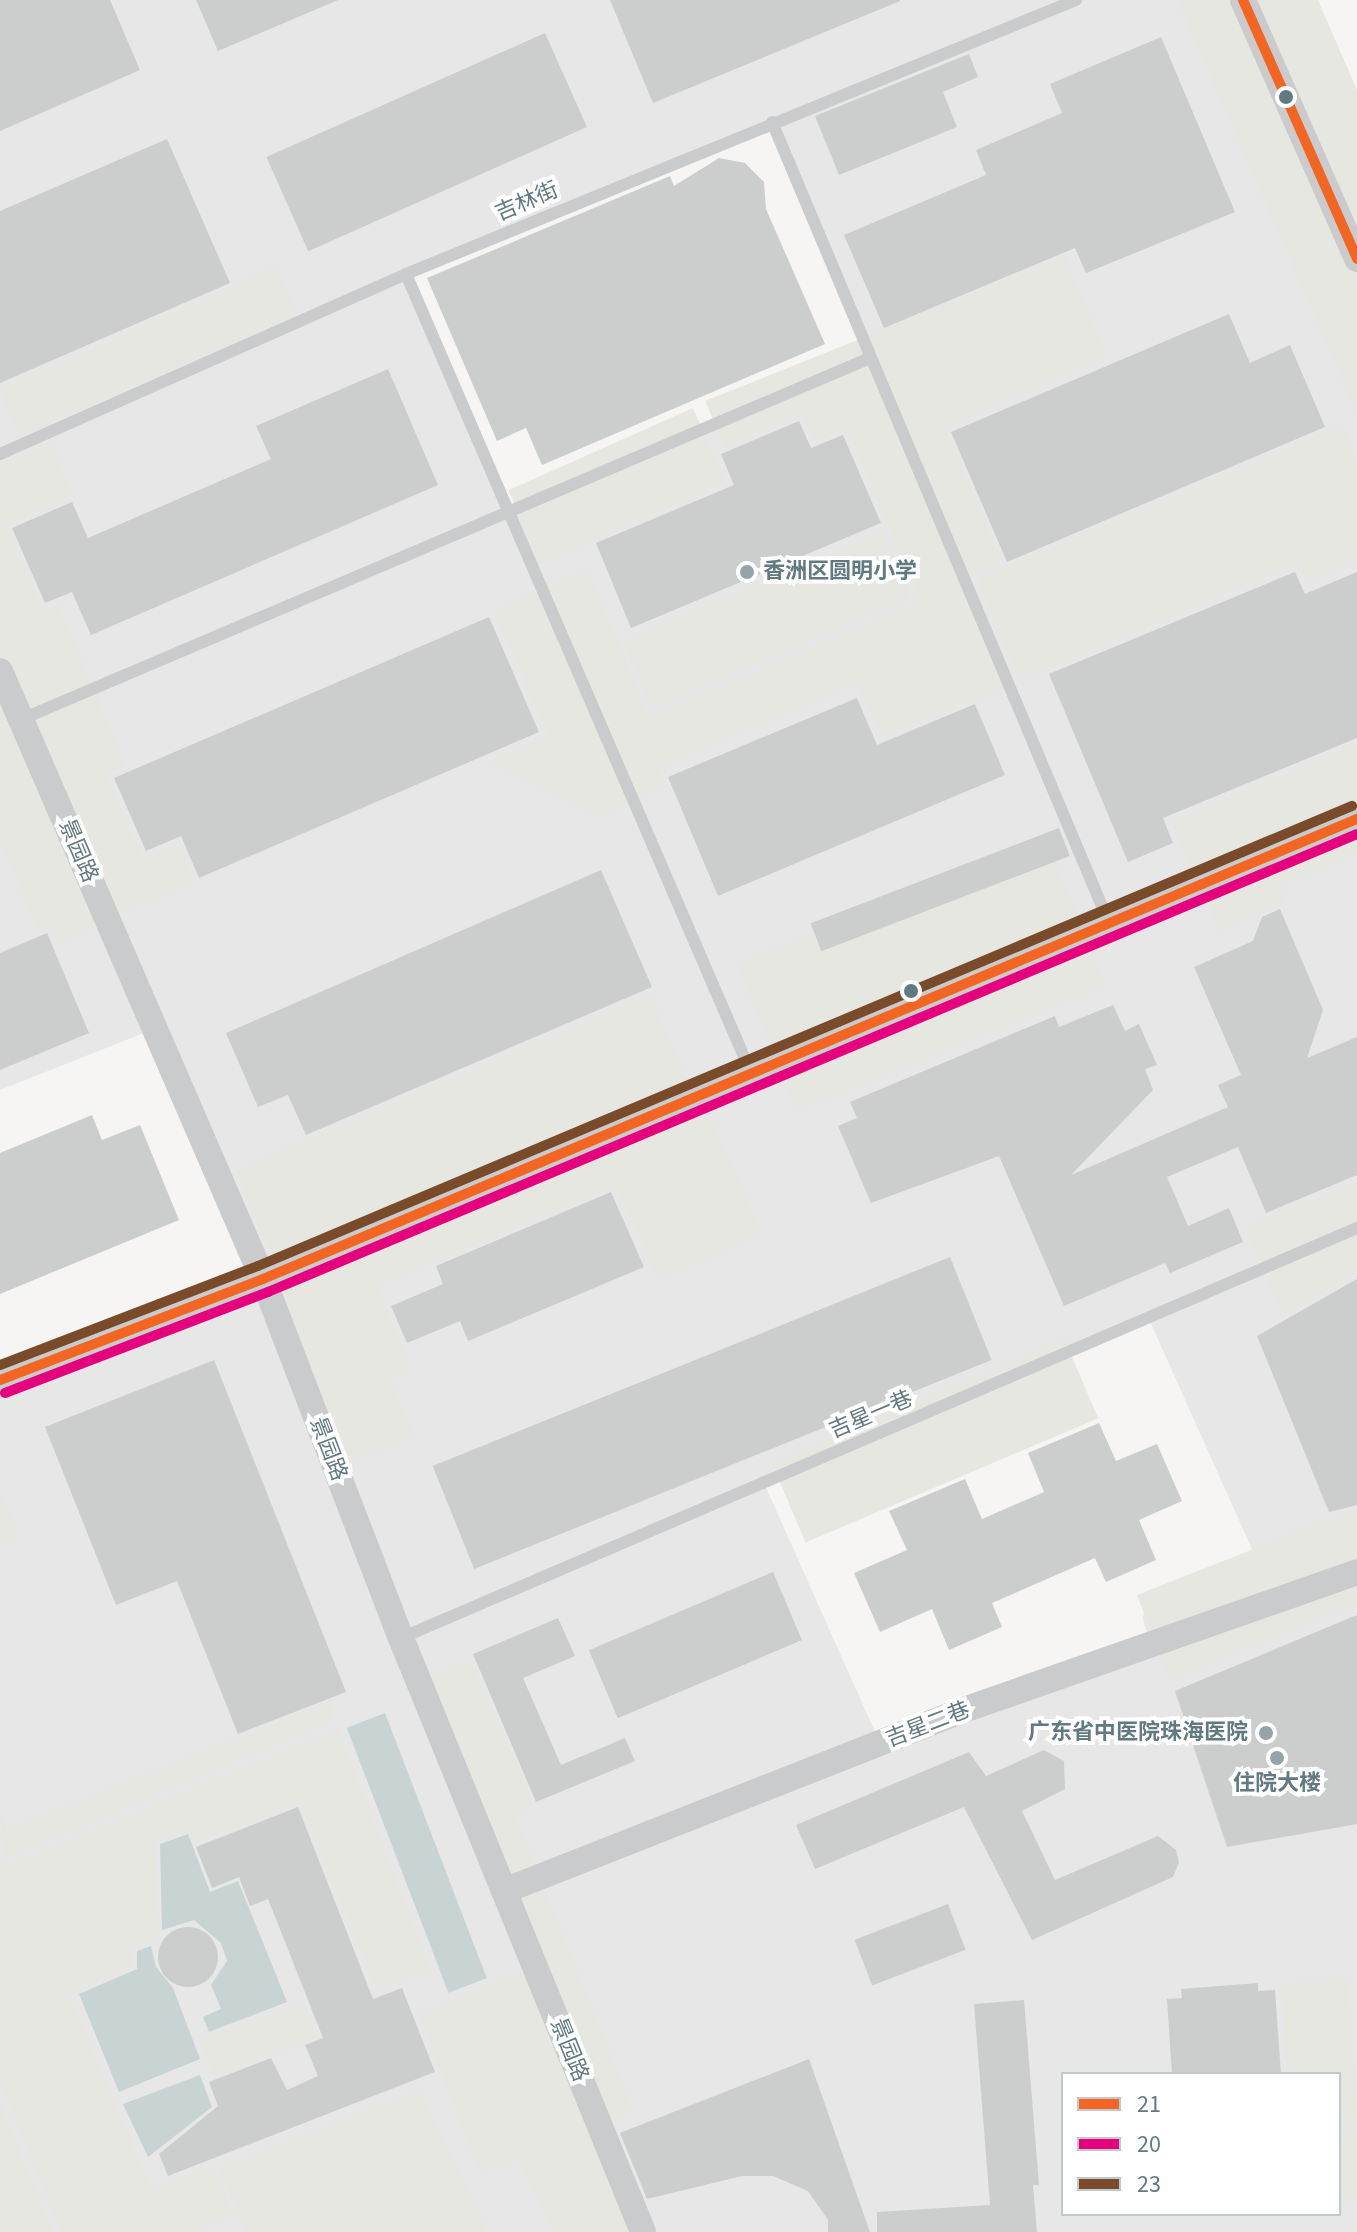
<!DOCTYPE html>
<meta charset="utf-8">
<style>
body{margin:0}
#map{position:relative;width:1357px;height:2232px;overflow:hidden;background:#f6f5f4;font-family:"Source Sans 3","Noto Sans SC",sans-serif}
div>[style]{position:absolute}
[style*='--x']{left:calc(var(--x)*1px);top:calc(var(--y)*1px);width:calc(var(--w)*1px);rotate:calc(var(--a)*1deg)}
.built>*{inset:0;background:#e6e7e6}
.green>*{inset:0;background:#e6e7e1;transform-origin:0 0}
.water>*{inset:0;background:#c8d4d4;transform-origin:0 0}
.building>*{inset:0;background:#cccece;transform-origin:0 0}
.round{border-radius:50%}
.service>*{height:12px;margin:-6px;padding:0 6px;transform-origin:6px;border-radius:6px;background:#cacbcc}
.minor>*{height:26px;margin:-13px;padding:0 13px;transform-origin:13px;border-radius:13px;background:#cacbcc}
.bus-1>*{height:10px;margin:-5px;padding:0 5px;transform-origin:5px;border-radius:5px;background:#f26522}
.bus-2>*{height:10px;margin:-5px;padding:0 5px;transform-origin:5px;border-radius:5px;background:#e5007d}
.bus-3>*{height:10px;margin:-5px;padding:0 5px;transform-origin:5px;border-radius:5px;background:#7a4b2a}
.dots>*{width:22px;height:22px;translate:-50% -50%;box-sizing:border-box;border:4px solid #fff;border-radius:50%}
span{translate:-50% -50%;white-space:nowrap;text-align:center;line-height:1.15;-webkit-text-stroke:8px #fff;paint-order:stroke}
.street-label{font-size:22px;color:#617980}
.poi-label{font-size:22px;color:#617980;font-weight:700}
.left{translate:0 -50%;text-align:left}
.right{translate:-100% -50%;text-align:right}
.legend{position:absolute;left:1061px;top:2072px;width:280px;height:144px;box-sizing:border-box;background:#fff;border:2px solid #c0c9cc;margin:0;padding:10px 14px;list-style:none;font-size:24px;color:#617980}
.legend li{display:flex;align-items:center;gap:16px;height:40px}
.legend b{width:40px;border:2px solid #c0c9cc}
</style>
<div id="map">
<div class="built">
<div style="clip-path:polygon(evenodd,0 0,1243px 0,1357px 260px,1357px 2232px,0 2232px,0 1382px,263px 1280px,154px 1029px,0 1090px,0 0,772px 122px,871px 358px,507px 510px,406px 274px,772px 122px,0 0,1148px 1317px,1264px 1576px,1142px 1616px,1150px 1644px,880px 1743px,764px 1483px,1148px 1317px,0 0,1063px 2074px,1339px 2074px,1339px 2214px,1063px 2214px,1063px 2074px)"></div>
</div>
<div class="green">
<div style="clip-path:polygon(1178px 0,1233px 0,1315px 182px,1357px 285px,1357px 412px)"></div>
<div style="clip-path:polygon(1250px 0,1318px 0,1357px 90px,1357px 261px)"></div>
<div style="clip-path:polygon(1065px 257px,1105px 355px,944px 427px,1002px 562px,969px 577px,1015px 684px,881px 736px,858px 683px,657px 767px,665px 787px,596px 817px,491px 762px,549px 736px,494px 610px,587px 570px,649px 717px,921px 602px,847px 429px,815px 440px,802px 415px,725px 447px,705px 401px)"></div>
<div style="left:276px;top:267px;width:51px;height:302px;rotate:66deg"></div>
<div style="left:693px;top:408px;width:80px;height:202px;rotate:66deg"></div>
<div style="clip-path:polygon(1342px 426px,1357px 462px,1357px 561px,1308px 582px,1299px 562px,1020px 680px,977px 579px)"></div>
<div style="clip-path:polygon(49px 442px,73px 495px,6px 525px,43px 610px,58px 604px,125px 766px,105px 774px,144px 860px,179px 846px,195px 881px,112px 917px,0 660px,0 463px)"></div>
<div style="left:882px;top:532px;width:72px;height:280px;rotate:67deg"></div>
<div style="clip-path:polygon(0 689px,104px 923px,59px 942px,52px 925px,39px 930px,0 839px)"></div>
<div style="clip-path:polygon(1357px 745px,1357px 853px,1279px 886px,1285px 902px,1221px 931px,1172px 822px)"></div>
<div style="left:1046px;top:840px;width:157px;height:332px;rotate:68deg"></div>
<div style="left:650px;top:995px;width:104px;height:450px;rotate:67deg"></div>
<div style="clip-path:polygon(706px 1107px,762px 1235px,658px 1278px,617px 1185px,376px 1286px,411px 1369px,389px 1378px,414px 1435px,343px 1465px,271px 1281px)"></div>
<div style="clip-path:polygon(1357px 1182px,1357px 1272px,1284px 1315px,1246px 1228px)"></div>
<div style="left:1065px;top:1340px;width:85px;height:318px;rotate:67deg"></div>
<div style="clip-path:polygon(0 1490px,19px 1538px,0 1545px)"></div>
<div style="clip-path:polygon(1357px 1514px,1357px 1602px,1169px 1680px,1137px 1595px,1325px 1521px)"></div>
<div style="clip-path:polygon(471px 1662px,534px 1806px,515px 1816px,633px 2111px,605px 2121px,426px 1680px)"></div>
<div style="clip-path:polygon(328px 1703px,334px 1719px,4px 1859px,0 1812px,8px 1830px)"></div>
<div style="clip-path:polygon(338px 1730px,430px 1970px,377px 1990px,300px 1803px,197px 1842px,192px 1830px,155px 1840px,159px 1937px,131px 1948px,132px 1966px,68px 1993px,151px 2190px,212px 2167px,233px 2214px,192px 2232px,61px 2232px,0 2078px,0 1870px)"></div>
<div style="clip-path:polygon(526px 1971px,634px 2232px,556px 2232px,518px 2157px,481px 2174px,419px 2015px)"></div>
<div style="clip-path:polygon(1348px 1979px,1357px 2124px,1339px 2126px,1339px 2074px,1287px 2074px,1281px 1984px)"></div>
<div style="left:305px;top:2002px;width:37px;height:111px;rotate:70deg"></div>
<div style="clip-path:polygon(420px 2091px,485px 2228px,480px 2232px,247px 2232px,220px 2169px)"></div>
<div style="clip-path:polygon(0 2104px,52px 2232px,0 2232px)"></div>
<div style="left:1357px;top:2132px;width:67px;height:18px;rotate:90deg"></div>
</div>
<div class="water">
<div style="left:385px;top:1713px;width:284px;height:41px;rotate:69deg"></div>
<div style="clip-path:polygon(188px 1834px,210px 1892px,238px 1881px,287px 2002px,209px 2032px,203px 2017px,221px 2009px,211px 1985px,227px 1961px,221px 1943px,194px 1920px,162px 1930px,160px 1844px)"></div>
<div style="clip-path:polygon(151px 1946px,156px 1967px,173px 1988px,200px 2059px,119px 2092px,79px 1994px,137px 1969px,137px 1951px)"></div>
<div style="clip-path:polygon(200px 2075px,212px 2107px,148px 2157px,123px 2104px)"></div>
</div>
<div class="building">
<div style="clip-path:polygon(0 0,110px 0,140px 70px,0 131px)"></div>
<div style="clip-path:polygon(196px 0,338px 0,218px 51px)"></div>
<div style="clip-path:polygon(610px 0,900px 0,900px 1px,653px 103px)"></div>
<div style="left:545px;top:33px;width:103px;height:305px;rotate:66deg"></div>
<div style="clip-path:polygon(1161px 37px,1235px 212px,1086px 273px,1075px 248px,884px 328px,844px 235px,986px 175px,976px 150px,1062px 113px,1050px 84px)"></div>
<div style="clip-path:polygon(969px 54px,978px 77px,943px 92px,957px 127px,839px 175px,815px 116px)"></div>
<div style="clip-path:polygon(167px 139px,230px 283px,0 383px,0 211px)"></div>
<div style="clip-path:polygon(719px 158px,745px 163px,764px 182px,766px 209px,825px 344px,542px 465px,526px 428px,497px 441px,427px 278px,670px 176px,674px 186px)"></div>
<div style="clip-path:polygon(1229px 314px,1250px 363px,1290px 345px,1325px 427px,1007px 562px,951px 432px)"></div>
<div style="clip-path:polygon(388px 369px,438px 485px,91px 635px,72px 592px,45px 603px,12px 528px,72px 502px,88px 538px,271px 459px,256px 426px)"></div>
<div style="clip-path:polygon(799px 421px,811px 448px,843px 435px,881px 523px,631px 628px,596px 543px,734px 485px,721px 454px)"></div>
<div style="clip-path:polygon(1295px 572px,1305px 594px,1357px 572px,1357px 738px,1163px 818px,1173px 843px,1128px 862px,1049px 674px)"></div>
<div style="clip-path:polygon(489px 617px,539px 732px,199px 878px,181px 836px,146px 851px,114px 778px)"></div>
<div style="clip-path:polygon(857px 698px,877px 745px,975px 704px,1005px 775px,718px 896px,668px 777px)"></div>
<div style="left:1059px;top:828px;width:30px;height:266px;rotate:69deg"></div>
<div style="clip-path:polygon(601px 870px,652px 987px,306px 1135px,288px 1095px,258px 1107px,226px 1033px)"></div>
<div style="clip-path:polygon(1280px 909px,1323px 1010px,1307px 1058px,1357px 1037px,1357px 1175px,1266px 1213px,1238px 1147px,1167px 1177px,1188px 1226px,1229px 1208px,1243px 1242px,1170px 1273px,1165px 1263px,1064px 1306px,999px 1156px,871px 1203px,838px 1126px,857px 1118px,850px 1102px,1055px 1016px,1059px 1027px,1113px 1005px,1125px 1031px,1139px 1024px,1157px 1065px,1145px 1069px,1153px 1090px,1071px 1175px,1228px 1107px,1218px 1085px,1241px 1075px,1194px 967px,1253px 941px,1262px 917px)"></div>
<div style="clip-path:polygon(47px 933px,89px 1033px,0 1070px,0 953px)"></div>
<div style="clip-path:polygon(92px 1115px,102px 1140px,140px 1125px,179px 1220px,0 1294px,0 1153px)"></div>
<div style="clip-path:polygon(611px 1192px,644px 1267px,468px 1341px,460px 1321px,407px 1343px,391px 1306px,443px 1284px,436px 1266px)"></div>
<div style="left:950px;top:1257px;width:111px;height:558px;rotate:68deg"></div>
<div style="clip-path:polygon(1357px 1279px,1357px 1505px,1329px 1512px,1257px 1336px)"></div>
<div style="clip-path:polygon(214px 1360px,346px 1692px,238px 1734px,177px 1581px,116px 1605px,45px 1427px)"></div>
<div style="clip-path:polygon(1099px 1423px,1116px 1461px,1157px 1444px,1182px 1501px,1139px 1520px,1156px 1560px,1106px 1582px,1095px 1558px,992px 1603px,1002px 1627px,949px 1650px,932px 1609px,880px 1632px,854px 1573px,907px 1550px,889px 1511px,965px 1479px,982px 1519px,1044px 1492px,1028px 1453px)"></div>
<div style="left:773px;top:1572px;width:74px;height:200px;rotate:67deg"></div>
<div style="clip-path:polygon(1357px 1615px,1357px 1824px,1227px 1847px,1175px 1691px)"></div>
<div style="clip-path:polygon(558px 1618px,575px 1656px,523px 1678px,561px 1765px,625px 1738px,635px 1761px,536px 1802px,473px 1654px)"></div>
<div style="clip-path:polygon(1044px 1750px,1064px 1761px,1065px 1789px,1022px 1811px,1055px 1880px,1158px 1836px,1176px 1850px,1179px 1863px,1173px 1877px,1032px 1940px,964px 1807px,815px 1869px,796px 1825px,969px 1752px,986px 1776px)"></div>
<div style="clip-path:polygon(298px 1807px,373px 1999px,402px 1988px,435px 2072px,168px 2176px,159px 2154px,218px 2106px,209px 2082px,271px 2058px,287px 2090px,318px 2076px,305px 2045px,323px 2038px,268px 1899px,250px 1906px,239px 1877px,212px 1888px,196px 1847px)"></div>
<div style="left:948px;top:1904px;width:49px;height:100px;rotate:69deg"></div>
<div class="round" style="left:158px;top:1927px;width:60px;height:60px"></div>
<div style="clip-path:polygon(1258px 1983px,1258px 1991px,1275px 1990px,1281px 2074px,1172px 2074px,1167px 1999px,1182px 1998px,1181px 1989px)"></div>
<div style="clip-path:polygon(1024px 2000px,1039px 2185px,1033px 2185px,1037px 2232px,877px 2232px,877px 2212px,990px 2205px,974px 2004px)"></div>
<div style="clip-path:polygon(809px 2059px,870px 2232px,828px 2232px,828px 2220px,808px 2191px,773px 2176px,742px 2176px,647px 2199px,620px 2133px)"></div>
</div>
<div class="service">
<div style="--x:772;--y:122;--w:869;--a:67.18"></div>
<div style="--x:406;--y:274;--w:873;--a:66.64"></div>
<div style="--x:0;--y:454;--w:444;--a:-23.9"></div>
<div style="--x:406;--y:274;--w:724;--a:-22.24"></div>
<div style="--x:22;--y:719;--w:922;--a:-23.06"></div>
<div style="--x:401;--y:1638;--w:1040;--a:-23.21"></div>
</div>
<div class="minor">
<div style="--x:1243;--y:0;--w:283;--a:66.2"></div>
<div style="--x:0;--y:671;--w:662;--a:66.61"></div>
<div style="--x:263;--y:1279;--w:385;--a:69"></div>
<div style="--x:401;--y:1638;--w:641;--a:67.83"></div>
<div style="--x:0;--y:1380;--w:282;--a:-21"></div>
<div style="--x:263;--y:1279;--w:1187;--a:-22.81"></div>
<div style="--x:504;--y:1891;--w:485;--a:-21.5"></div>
<div style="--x:955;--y:1713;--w:426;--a:-19.3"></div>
</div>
<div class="bus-1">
<div style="--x:1243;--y:0;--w:283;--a:66.2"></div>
<div style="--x:0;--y:1380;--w:282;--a:-21"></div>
<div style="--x:263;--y:1279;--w:1187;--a:-22.81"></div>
</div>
<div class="bus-2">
<div style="--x:5;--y:1393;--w:282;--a:-21"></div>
<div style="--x:268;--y:1292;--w:1181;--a:-22.81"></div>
</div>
<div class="bus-3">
<div style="--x:0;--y:1365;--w:276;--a:-21"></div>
<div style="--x:258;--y:1266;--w:1187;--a:-22.81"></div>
</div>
<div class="dots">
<div style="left:1286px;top:97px;background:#617980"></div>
<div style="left:747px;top:572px;background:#95a4a9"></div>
<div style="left:911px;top:991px;background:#617980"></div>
<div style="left:1266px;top:1733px;background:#95a4a9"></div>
<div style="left:1277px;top:1758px;background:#95a4a9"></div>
</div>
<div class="street-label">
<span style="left:527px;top:202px;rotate:-23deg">吉林街</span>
<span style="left:78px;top:851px;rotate:67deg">景园路</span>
<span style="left:871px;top:1415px;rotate:-23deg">吉星一巷</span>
<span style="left:328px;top:1449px;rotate:69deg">景园路</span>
<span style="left:928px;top:1725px;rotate:-21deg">吉星二巷</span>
<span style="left:569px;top:2050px;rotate:68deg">景园路</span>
</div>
<div class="poi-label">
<span class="left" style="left:763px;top:572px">香洲区圆明小学</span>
<span class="right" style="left:1248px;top:1733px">广东省中医院珠海医院</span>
<span style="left:1277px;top:1784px">住院大楼</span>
</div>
<ul class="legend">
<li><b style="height:10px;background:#f26522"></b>21</li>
<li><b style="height:10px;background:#e5007d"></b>20</li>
<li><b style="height:10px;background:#7a4b2a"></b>23</li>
</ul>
</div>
